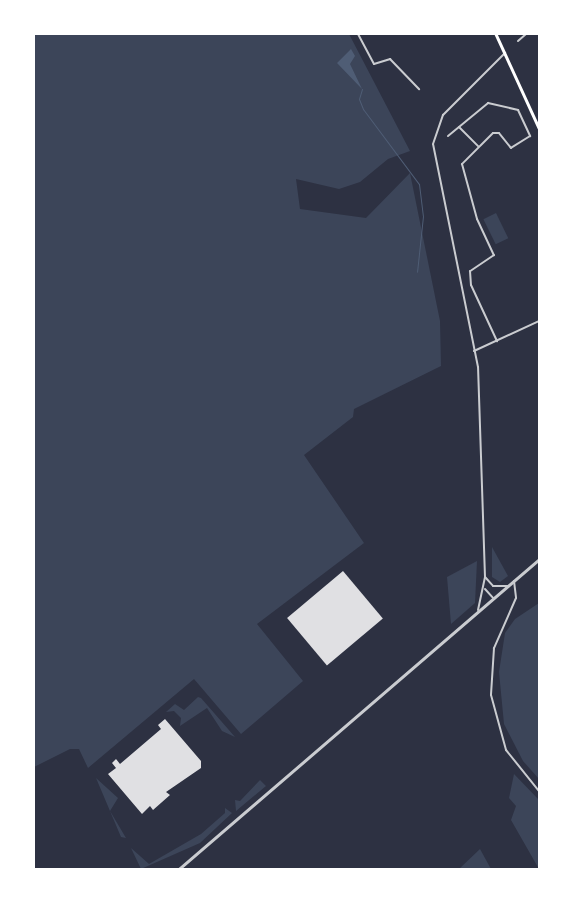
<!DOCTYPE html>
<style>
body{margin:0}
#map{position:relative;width:573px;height:903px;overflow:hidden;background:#2d3142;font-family:"Golos Text",sans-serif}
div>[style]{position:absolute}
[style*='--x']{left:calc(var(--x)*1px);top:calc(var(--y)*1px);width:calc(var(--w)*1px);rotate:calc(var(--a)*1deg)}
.green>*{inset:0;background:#3c4559;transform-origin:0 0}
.water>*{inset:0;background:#4f5d75}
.stream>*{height:1px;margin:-0.5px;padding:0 0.5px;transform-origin:0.5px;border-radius:0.5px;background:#4f5d75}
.building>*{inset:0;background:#e0e0e3;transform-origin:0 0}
.minor>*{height:2px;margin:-1px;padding:0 1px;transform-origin:1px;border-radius:1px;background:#caccd0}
.tertiary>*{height:2.5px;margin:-1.25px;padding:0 1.25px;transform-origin:1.25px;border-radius:1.25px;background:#caccd0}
.secondary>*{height:2.5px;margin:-1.25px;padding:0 1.25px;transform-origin:1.25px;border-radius:1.25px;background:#fff}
span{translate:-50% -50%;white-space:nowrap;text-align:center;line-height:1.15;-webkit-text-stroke:4px #fff;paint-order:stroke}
.frame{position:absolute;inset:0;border:35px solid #fff;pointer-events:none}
</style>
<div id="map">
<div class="green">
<div style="clip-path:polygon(34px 34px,349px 34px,410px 151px,388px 159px,360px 182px,339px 189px,296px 179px,300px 209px,366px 218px,410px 173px,440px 321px,441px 366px,354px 409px,353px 417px,304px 455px,364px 543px,257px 624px,303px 681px,241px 734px,194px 679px,88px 768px,79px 749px,70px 749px,34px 767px)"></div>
<div style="left:496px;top:213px;width:28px;height:14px;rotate:64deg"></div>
<div style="clip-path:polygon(492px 547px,508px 576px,500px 582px,492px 577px)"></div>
<div style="clip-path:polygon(477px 561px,475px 603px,451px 624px,447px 577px)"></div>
<div style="clip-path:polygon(539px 603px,539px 779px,523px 761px,504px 724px,499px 672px,505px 633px,515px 619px)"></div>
<div style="clip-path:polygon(198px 697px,201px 698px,235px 737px,222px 731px,207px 708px,180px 726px,181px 718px,174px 711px,166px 712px,175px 704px,184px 710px)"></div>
<div style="clip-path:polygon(514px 774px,539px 800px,539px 869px,511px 820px,516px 806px,509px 798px)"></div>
<div style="clip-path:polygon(96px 778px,118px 798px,110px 811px,126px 838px,121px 837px)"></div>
<div style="clip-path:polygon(260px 780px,266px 786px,236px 811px,235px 800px,240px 801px)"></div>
<div style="clip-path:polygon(225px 808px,232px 813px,200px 843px,141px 869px,131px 848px,149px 864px,201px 834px,225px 813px)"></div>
<div style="clip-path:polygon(480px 849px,491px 869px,459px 869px)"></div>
</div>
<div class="water">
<div style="clip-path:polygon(351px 49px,355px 56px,350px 64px,362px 89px,337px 63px)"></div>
</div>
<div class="stream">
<div style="--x:362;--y:89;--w:10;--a:107"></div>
<div style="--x:359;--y:99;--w:11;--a:68"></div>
<div style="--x:363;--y:109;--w:94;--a:53.3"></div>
<div style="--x:419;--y:184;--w:32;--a:83"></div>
<div style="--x:423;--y:216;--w:56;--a:96.1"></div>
</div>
<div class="building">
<div style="left:343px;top:571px;width:62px;height:73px;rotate:50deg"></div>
<div style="clip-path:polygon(165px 719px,201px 761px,201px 768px,166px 792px,170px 795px,153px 810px,150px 806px,142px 814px,108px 774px,116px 768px,112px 763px,116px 759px,120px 764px,161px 729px,158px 725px)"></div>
</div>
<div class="minor">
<div style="--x:358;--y:34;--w:34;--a:62"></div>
<div style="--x:374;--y:64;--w:17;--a:-17"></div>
<div style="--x:390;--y:59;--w:42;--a:46"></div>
<div style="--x:518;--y:41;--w:11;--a:-41"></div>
<div style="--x:459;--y:127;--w:27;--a:45"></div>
<div style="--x:448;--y:136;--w:52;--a:-39.5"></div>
<div style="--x:488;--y:103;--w:31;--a:13"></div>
<div style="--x:518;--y:110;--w:29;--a:65"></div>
<div style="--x:530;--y:136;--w:22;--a:148"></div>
<div style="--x:511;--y:148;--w:19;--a:-129"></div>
<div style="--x:499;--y:133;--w:6;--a:180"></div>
<div style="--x:493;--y:133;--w:44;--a:135"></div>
<div style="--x:462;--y:164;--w:57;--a:74.7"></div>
<div style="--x:477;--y:219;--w:40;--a:65"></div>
<div style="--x:494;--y:255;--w:29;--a:146"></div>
<div style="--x:470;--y:271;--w:14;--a:86"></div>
<div style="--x:471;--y:285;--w:62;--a:65.1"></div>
<div style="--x:474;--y:351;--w:72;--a:-24.8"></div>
<div style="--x:485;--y:577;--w:12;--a:48"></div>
<div style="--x:493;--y:586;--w:15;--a:0"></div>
<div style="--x:514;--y:581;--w:17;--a:83"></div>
<div style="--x:516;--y:598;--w:55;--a:113.7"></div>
<div style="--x:494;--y:648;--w:47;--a:93.7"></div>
<div style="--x:491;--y:695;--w:57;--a:74.7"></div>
<div style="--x:506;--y:750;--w:53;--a:51.2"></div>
<div style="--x:485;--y:589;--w:12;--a:48"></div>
<div style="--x:478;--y:610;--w:34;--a:-78"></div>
<div style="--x:485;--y:577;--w:210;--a:-91.9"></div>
<div style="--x:478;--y:367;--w:227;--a:-101.4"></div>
<div style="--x:433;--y:144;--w:31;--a:-71"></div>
<div style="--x:443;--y:115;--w:88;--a:-45"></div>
</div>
<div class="tertiary">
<div style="--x:179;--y:869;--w:475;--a:-40.7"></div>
</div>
<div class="secondary">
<div style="--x:496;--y:34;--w:103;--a:65.4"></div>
</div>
<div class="frame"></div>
</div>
